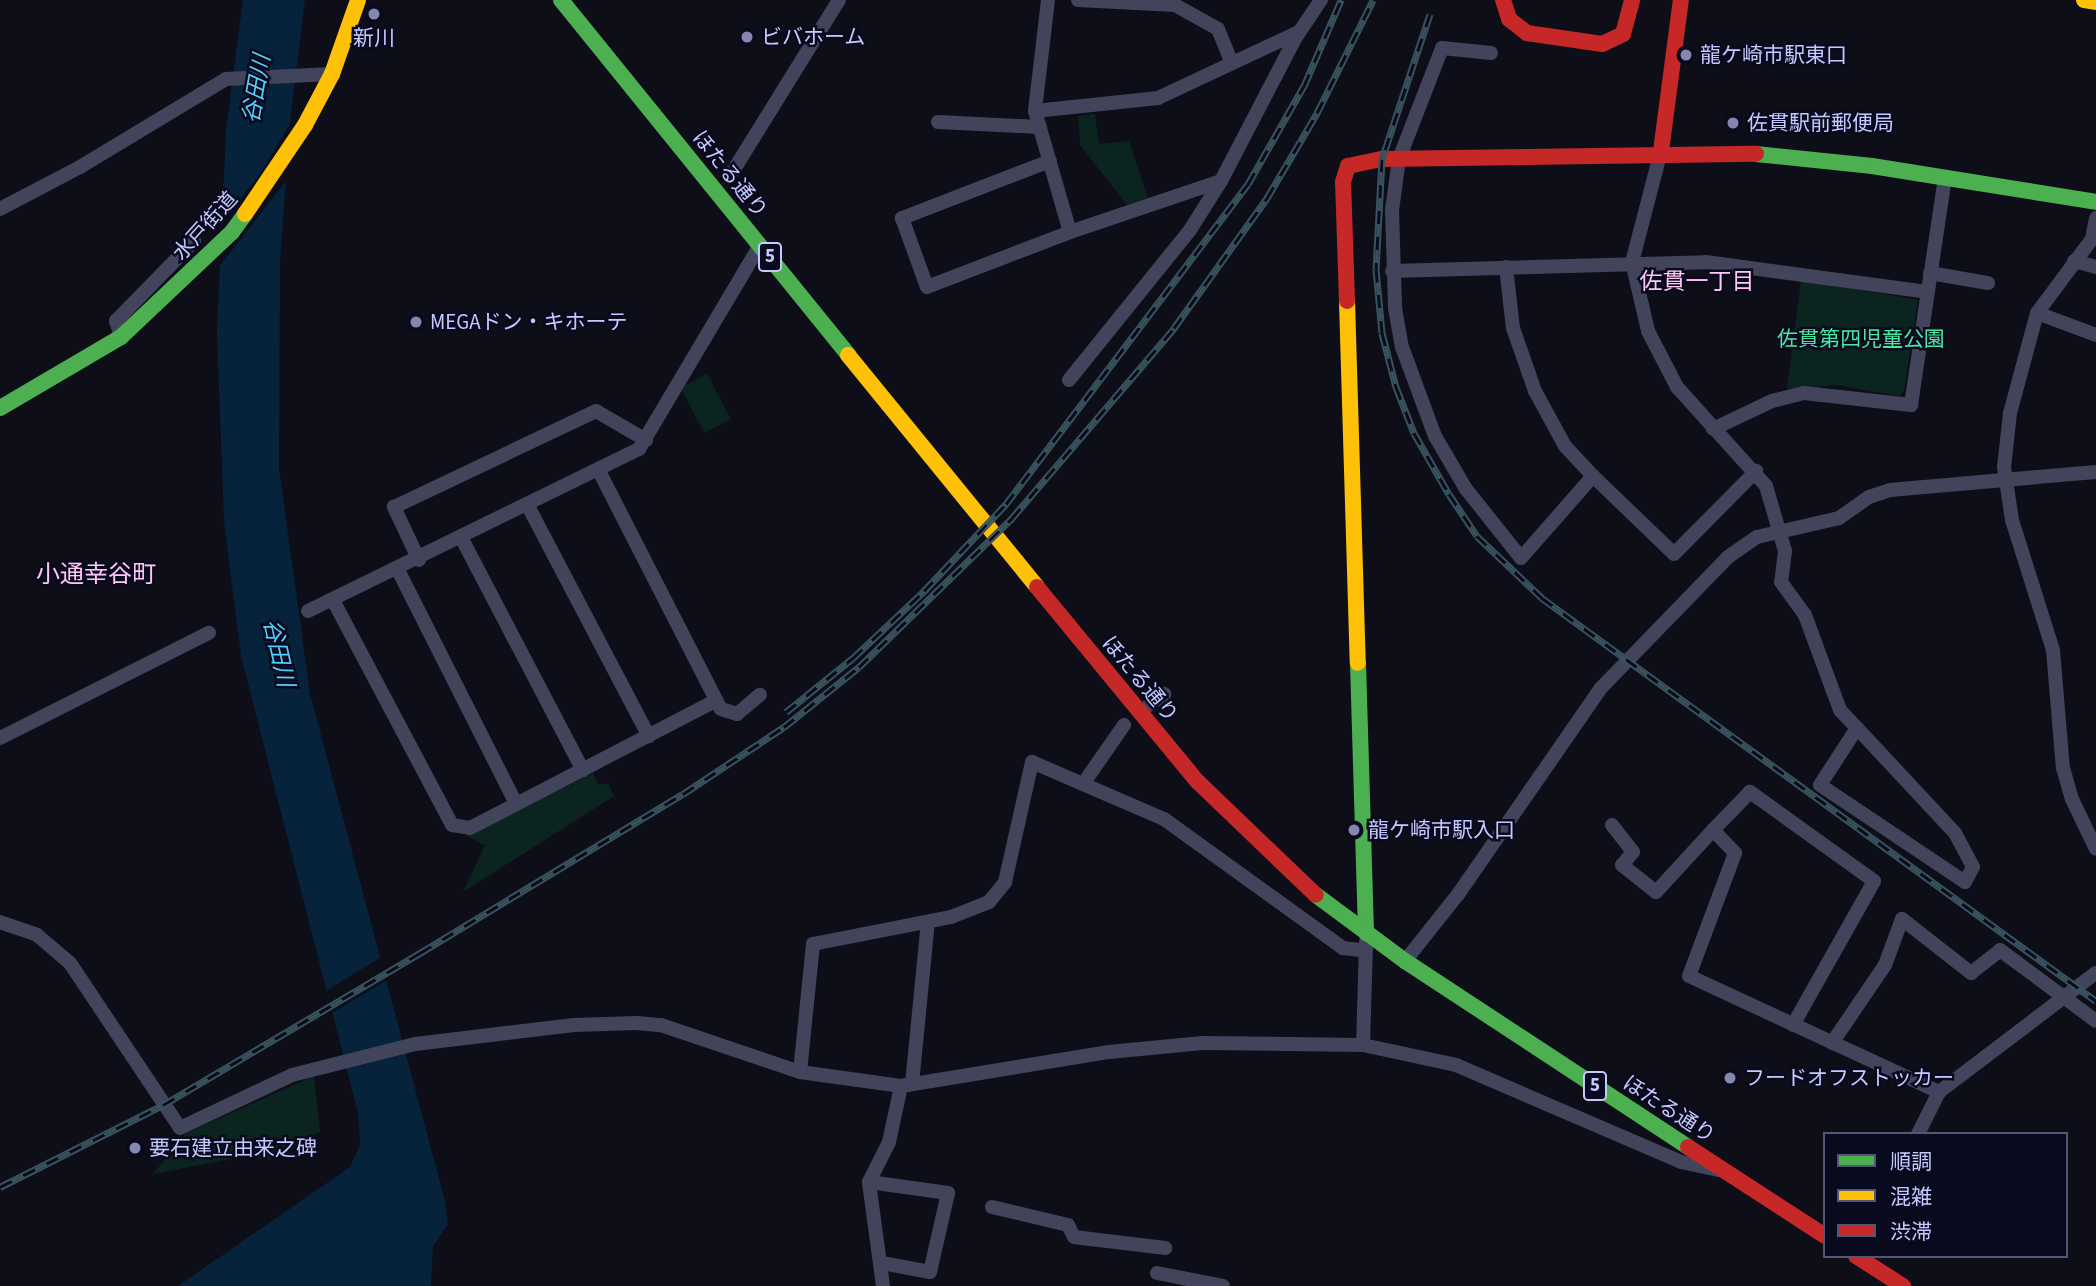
<!DOCTYPE html>
<meta charset="utf-8">
<style>
body{margin:0}
#map{position:relative;width:2096px;height:1286px;overflow:hidden;background:#0e0e18;font-family:"Source Sans 3","Noto Sans JP",sans-serif}
div>[style]{position:absolute}
[style*='--x']{left:calc(var(--x)*1px);top:calc(var(--y)*1px);width:calc(var(--w)*1px);rotate:calc(var(--a)*1deg)}
.green>*{inset:0;background:#0c2420;transform-origin:0 0}
.water>*{inset:0;background:#07233b}
.pier>*{inset:0;background:#0e0e18}
.street>*{height:14px;margin:-7px;padding:0 7px;transform-origin:7px;border-radius:7px;background:#41445a}
.fast>*{height:16px;margin:-8px;padding:0 8px;transform-origin:8px;border-radius:8px;background:#4caf50}
.slow>*{height:16px;margin:-8px;padding:0 8px;transform-origin:8px;border-radius:8px;background:#ffc107}
.jam>*{height:16px;margin:-8px;padding:0 8px;transform-origin:8px;border-radius:8px;background:#c62828}
.rail>*{height:7px;margin-top:-3.5px;transform-origin:0;background:repeating-linear-gradient(90deg,#090a1d 0 13px,#38535e 0 26px);box-sizing:border-box;border-block:2px solid #38535e}
.dots>*{width:19px;height:19px;translate:-50% -50%;box-sizing:border-box;border:4px solid #090a1d;border-radius:50%}
span{translate:-50% -50%;white-space:nowrap;text-align:center;line-height:1.15;-webkit-text-stroke:5px #090a1d;paint-order:stroke}
.shield-label span{padding:2px 5px;background:#090a1d;border:2px solid;border-radius:5px;-webkit-text-stroke-width:0}
.shield-label{font-size:19px;color:#c5c9ff;font-weight:700}
.poi-label{font-size:21px;color:#c5c9ff}
.left{translate:0 -50%;text-align:left}
.street-label{font-size:21px;color:#c5c9ff}
.park-label{font-size:21px;color:#48e8a3}
.water-label{font-size:23px;color:#53cfff;font-style:italic}
.neighbourhood-label{font-size:23px;color:#ffc7f5}
.quarter-label{font-size:24px;color:#ffc7f5}
.legend{position:absolute;left:1823px;top:1132px;width:245px;height:126px;box-sizing:border-box;background:#090a1d;border:2px solid #545677;margin:0;padding:9px 12px;list-style:none;font-size:21px;color:#c5c9ff}
.legend li{display:flex;align-items:center;gap:14px;height:35px}
.legend b{width:35px;border:2px solid #545677}
</style>
<div id="map">
<div class="green">
<div style="clip-path:polygon(1095px 114px,1099px 144px,1129px 141px,1148px 198px,1127px 205px,1080px 145px,1078px 116px)"></div>
<div style="clip-path:polygon(1801px 280px,1918px 300px,1904px 391px,1899px 396px,1837px 385px,1787px 389px)"></div>
<div style="left:707px;top:374px;width:51px;height:30px;rotate:62deg"></div>
<div style="clip-path:polygon(593px 773px,598px 785px,608px 783px,614px 796px,463px 892px,485px 845px,466px 836px)"></div>
<div style="clip-path:polygon(314px 1076px,320px 1132px,269px 1160px,241px 1157px,153px 1174px,186px 1133px)"></div>
</div>
<div class="water">
<div style="clip-path:polygon(243px 0,305px 0,291px 113px,280px 260px,279px 468px,310px 694px,445px 1201px,448px 1224px,433px 1246px,431px 1286px,178px 1286px,350px 1167px,360px 1145px,358px 1113px,241px 656px,224px 522px,217px 332px,226px 130px)"></div>
</div>
<div class="pier">
<div style="clip-path:polygon(294px 117px,289px 177px,216px 271px,218px 226px,260px 174px)"></div>
<div style="clip-path:polygon(381px 957px,387px 980px,329px 1015px,323px 993px)"></div>
</div>
<div class="street">
<div style="--x:1048;--y:0;--w:112;--a:96.7"></div>
<div style="--x:1035;--y:111;--w:126;--a:73.9"></div>
<div style="--x:1070;--y:232;--w:159;--a:-18.7"></div>
<div style="--x:1078;--y:0;--w:97;--a:3"></div>
<div style="--x:1175;--y:5;--w:49;--a:29.2"></div>
<div style="--x:1218;--y:29;--w:35;--a:68"></div>
<div style="--x:1491;--y:53;--w:49;--a:-174.2"></div>
<div style="--x:1442;--y:48;--w:119;--a:111.2"></div>
<div style="--x:1399;--y:159;--w:51;--a:97.8"></div>
<div style="--x:1392;--y:210;--w:98;--a:88.2"></div>
<div style="--x:1395;--y:308;--w:40;--a:80"></div>
<div style="--x:1402;--y:347;--w:95;--a:69.7"></div>
<div style="--x:1435;--y:436;--w:61;--a:59.7"></div>
<div style="--x:1466;--y:489;--w:88;--a:51.4"></div>
<div style="--x:1521;--y:558;--w:109;--a:-48.7"></div>
<div style="--x:1593;--y:476;--w:112;--a:43.9"></div>
<div style="--x:1674;--y:554;--w:117;--a:-45.3"></div>
<div style="--x:1035;--y:111;--w:124;--a:-6"></div>
<div style="--x:1158;--y:98;--w:156;--a:-25.1"></div>
<div style="--x:938;--y:122;--w:102;--a:2.8"></div>
<div style="--x:1661;--y:151;--w:115;--a:104.6"></div>
<div style="--x:1632;--y:262;--w:71;--a:76.9"></div>
<div style="--x:1648;--y:331;--w:63;--a:62.6"></div>
<div style="--x:1677;--y:387;--w:133;--a:48"></div>
<div style="--x:1766;--y:486;--w:68;--a:73.7"></div>
<div style="--x:1785;--y:551;--w:31;--a:97"></div>
<div style="--x:1781;--y:582;--w:41;--a:54"></div>
<div style="--x:1805;--y:615;--w:101;--a:69.8"></div>
<div style="--x:1840;--y:710;--w:25;--a:47"></div>
<div style="--x:1857;--y:728;--w:144;--a:47"></div>
<div style="--x:1955;--y:833;--w:38;--a:62"></div>
<div style="--x:1973;--y:867;--w:17;--a:118"></div>
<div style="--x:1965;--y:882;--w:174;--a:-146.2"></div>
<div style="--x:1820;--y:785;--w:68;--a:-57"></div>
<div style="--x:1050;--y:161;--w:159;--a:158.9"></div>
<div style="--x:902;--y:218;--w:73;--a:70.1"></div>
<div style="--x:927;--y:287;--w:153;--a:-21"></div>
<div style="--x:733;--y:171;--w:201;--a:-58.2"></div>
<div style="--x:0;--y:209;--w:90;--a:-27.7"></div>
<div style="--x:80;--y:167;--w:170;--a:-31.1"></div>
<div style="--x:226;--y:79;--w:106;--a:-2.7"></div>
<div style="--x:2096;--y:218;--w:21;--a:101"></div>
<div style="--x:2092;--y:239;--w:92;--a:126.6"></div>
<div style="--x:2037;--y:313;--w:104;--a:105.1"></div>
<div style="--x:2010;--y:413;--w:54;--a:96.3"></div>
<div style="--x:2004;--y:467;--w:54;--a:81.4"></div>
<div style="--x:2012;--y:520;--w:136;--a:72.5"></div>
<div style="--x:2053;--y:650;--w:118;--a:85.2"></div>
<div style="--x:2063;--y:768;--w:32;--a:74"></div>
<div style="--x:2072;--y:799;--w:55;--a:64.4"></div>
<div style="--x:2074;--y:261;--w:23;--a:15"></div>
<div style="--x:1506;--y:267;--w:61;--a:83.5"></div>
<div style="--x:1513;--y:328;--w:67;--a:70.8"></div>
<div style="--x:1535;--y:391;--w:63;--a:61.4"></div>
<div style="--x:1565;--y:446;--w:41;--a:47"></div>
<div style="--x:1392;--y:271;--w:314;--a:-1.6"></div>
<div style="--x:1706;--y:262;--w:223;--a:7.7"></div>
<div style="--x:1930;--y:273;--w:59;--a:9.8"></div>
<div style="--x:2037;--y:313;--w:63;--a:20.4"></div>
<div style="--x:121;--y:337;--w:17;--a:-107"></div>
<div style="--x:116;--y:321;--w:112;--a:-45.7"></div>
<div style="--x:1069;--y:380;--w:193;--a:-51.1"></div>
<div style="--x:1190;--y:230;--w:58;--a:-57.7"></div>
<div style="--x:1221;--y:181;--w:162;--a:-62.5"></div>
<div style="--x:1296;--y:37;--w:45;--a:-56"></div>
<div style="--x:1713;--y:429;--w:65;--a:-25.4"></div>
<div style="--x:1772;--y:401;--w:33;--a:-14"></div>
<div style="--x:1804;--y:393;--w:108;--a:6.4"></div>
<div style="--x:1911;--y:405;--w:230;--a:-81.5"></div>
<div style="--x:599;--y:471;--w:267;--a:62.9"></div>
<div style="--x:721;--y:709;--w:17;--a:17"></div>
<div style="--x:737;--y:714;--w:30;--a:-40"></div>
<div style="--x:528;--y:506;--w:260;--a:62.3"></div>
<div style="--x:462;--y:539;--w:261;--a:62.4"></div>
<div style="--x:419;--y:560;--w:59;--a:-115.3"></div>
<div style="--x:394;--y:507;--w:224;--a:-25.4"></div>
<div style="--x:596;--y:411;--w:58;--a:30.1"></div>
<div style="--x:398;--y:570;--w:262;--a:63.2"></div>
<div style="--x:334;--y:602;--w:252;--a:62.1"></div>
<div style="--x:452;--y:825;--w:18;--a:9"></div>
<div style="--x:470;--y:828;--w:276;--a:-27.4"></div>
<div style="--x:308;--y:611;--w:369;--a:-26.1"></div>
<div style="--x:639;--y:449;--w:237;--a:-59.3"></div>
<div style="--x:1149;--y:705;--w:19;--a:-36"></div>
<div style="--x:0;--y:738;--w:234;--a:-26.7"></div>
<div style="--x:1083;--y:784;--w:72;--a:-55.2"></div>
<div style="--x:1612;--y:825;--w:34;--a:52"></div>
<div style="--x:1633;--y:852;--w:17;--a:130"></div>
<div style="--x:1622;--y:865;--w:43;--a:38.5"></div>
<div style="--x:1656;--y:892;--w:84;--a:-47.4"></div>
<div style="--x:0;--y:922;--w:39;--a:19"></div>
<div style="--x:37;--y:935;--w:43;--a:40.3"></div>
<div style="--x:70;--y:963;--w:198;--a:56.3"></div>
<div style="--x:180;--y:1128;--w:124;--a:-25.3"></div>
<div style="--x:292;--y:1075;--w:127;--a:-14.1"></div>
<div style="--x:415;--y:1044;--w:160;--a:-6.8"></div>
<div style="--x:574;--y:1025;--w:62;--a:-1.8"></div>
<div style="--x:636;--y:1023;--w:25;--a:5"></div>
<div style="--x:661;--y:1025;--w:147;--a:18.7"></div>
<div style="--x:800;--y:1072;--w:102;--a:7.9"></div>
<div style="--x:901;--y:1086;--w:211;--a:-9.3"></div>
<div style="--x:1109;--y:1052;--w:94;--a:-5.5"></div>
<div style="--x:1203;--y:1043;--w:160;--a:0.7"></div>
<div style="--x:1363;--y:1045;--w:95;--a:12.1"></div>
<div style="--x:1456;--y:1065;--w:245;--a:23.3"></div>
<div style="--x:1681;--y:1162;--w:38;--a:12"></div>
<div style="--x:1405;--y:961;--w:87;--a:-51.5"></div>
<div style="--x:1459;--y:893;--w:249;--a:-55.3"></div>
<div style="--x:1601;--y:688;--w:182;--a:-45.9"></div>
<div style="--x:1728;--y:557;--w:35;--a:-35"></div>
<div style="--x:1757;--y:537;--w:84;--a:-13"></div>
<div style="--x:1839;--y:518;--w:37;--a:-35"></div>
<div style="--x:1869;--y:497;--w:22;--a:-18"></div>
<div style="--x:1890;--y:490;--w:207;--a:-5"></div>
<div style="--x:1793;--y:1025;--w:165;--a:-60.6"></div>
<div style="--x:1874;--y:881;--w:153;--a:-144.3"></div>
<div style="--x:1750;--y:792;--w:53;--a:134.2"></div>
<div style="--x:1713;--y:830;--w:32;--a:46"></div>
<div style="--x:1735;--y:853;--w:131;--a:110.5"></div>
<div style="--x:1689;--y:976;--w:276;--a:24.9"></div>
<div style="--x:1832;--y:1043;--w:94;--a:-55.8"></div>
<div style="--x:1885;--y:965;--w:49;--a:-69.7"></div>
<div style="--x:1902;--y:919;--w:88;--a:38"></div>
<div style="--x:1971;--y:973;--w:37;--a:-38"></div>
<div style="--x:2000;--y:950;--w:119;--a:36.5"></div>
<div style="--x:1363;--y:1045;--w:104;--a:-88.3"></div>
<div style="--x:800;--y:1072;--w:129;--a:-84.2"></div>
<div style="--x:813;--y:944;--w:141;--a:-11.1"></div>
<div style="--x:951;--y:917;--w:41;--a:-21.5"></div>
<div style="--x:989;--y:902;--w:26;--a:-51"></div>
<div style="--x:1005;--y:882;--w:123;--a:-77.3"></div>
<div style="--x:1032;--y:762;--w:144;--a:23.4"></div>
<div style="--x:1164;--y:819;--w:221;--a:35.8"></div>
<div style="--x:1343;--y:948;--w:23;--a:7"></div>
<div style="--x:912;--y:1084;--w:163;--a:-84.4"></div>
<div style="--x:1918;--y:1134;--w:47;--a:-63.4"></div>
<div style="--x:1939;--y:1092;--w:197;--a:-37.2"></div>
<div style="--x:869;--y:1182;--w:80;--a:7.9"></div>
<div style="--x:948;--y:1193;--w:81;--a:102.8"></div>
<div style="--x:930;--y:1272;--w:49;--a:-169.4"></div>
<div style="--x:992;--y:1207;--w:78;--a:13.3"></div>
<div style="--x:1068;--y:1225;--w:13;--a:63"></div>
<div style="--x:1074;--y:1237;--w:92;--a:6.9"></div>
<div style="--x:1157;--y:1273;--w:67;--a:11.1"></div>
<div style="--x:883;--y:1286;--w:105;--a:-97.7"></div>
<div style="--x:869;--y:1182;--w:45;--a:-63.4"></div>
<div style="--x:889;--y:1142;--w:57;--a:-77.9"></div>
</div>
<div class="fast">
<div style="--x:561;--y:0;--w:457;--a:51"></div>
<div style="--x:1756;--y:154;--w:117;--a:5.9"></div>
<div style="--x:1872;--y:166;--w:227;--a:9.1"></div>
<div style="--x:0;--y:408;--w:140;--a:-30.4"></div>
<div style="--x:121;--y:337;--w:153;--a:-43.4"></div>
<div style="--x:232;--y:232;--w:22;--a:-54"></div>
<div style="--x:1358;--y:663;--w:270;--a:88.3"></div>
<div style="--x:1316;--y:895;--w:111;--a:36.6"></div>
<div style="--x:1405;--y:961;--w:339;--a:33.3"></div>
</div>
<div class="slow">
<div style="--x:2084;--y:0;--w:12;--a:9"></div>
<div style="--x:245;--y:214;--w:107;--a:-56"></div>
<div style="--x:305;--y:125;--w:58;--a:-62.1"></div>
<div style="--x:332;--y:74;--w:78;--a:-70.6"></div>
<div style="--x:1347;--y:301;--w:362;--a:88.3"></div>
<div style="--x:848;--y:355;--w:299;--a:50.8"></div>
</div>
<div class="jam">
<div style="--x:1503;--y:0;--w:20;--a:72"></div>
<div style="--x:1509;--y:19;--w:23;--a:38"></div>
<div style="--x:1527;--y:33;--w:76;--a:8.3"></div>
<div style="--x:1602;--y:44;--w:23;--a:-25"></div>
<div style="--x:1623;--y:34;--w:35;--a:-75"></div>
<div style="--x:1661;--y:151;--w:152;--a:-82.5"></div>
<div style="--x:1347;--y:301;--w:119;--a:-91.9"></div>
<div style="--x:1343;--y:182;--w:17;--a:-73"></div>
<div style="--x:1348;--y:166;--w:35;--a:-12"></div>
<div style="--x:1382;--y:159;--w:374;--a:-0.8"></div>
<div style="--x:1037;--y:587;--w:253;--a:50.5"></div>
<div style="--x:1198;--y:782;--w:163;--a:43.8"></div>
<div style="--x:1688;--y:1147;--w:163;--a:33"></div>
<div style="--x:1856;--y:1256;--w:56;--a:32.6"></div>
</div>
<div class="rail">
<div style="--x:1430;--y:14;--w:153;--a:108.3"></div>
<div style="--x:1382;--y:159;--w:110;--a:93.1"></div>
<div style="--x:1376;--y:269;--w:64;--a:84.6"></div>
<div style="--x:1382;--y:333;--w:56;--a:75.5"></div>
<div style="--x:1396;--y:387;--w:49;--a:68.6"></div>
<div style="--x:1414;--y:433;--w:70;--a:60.2"></div>
<div style="--x:1449;--y:494;--w:50;--a:56.3"></div>
<div style="--x:1477;--y:536;--w:90;--a:43.6"></div>
<div style="--x:1542;--y:598;--w:685;--a:36.03"></div>
<div style="--x:786;--y:712;--w:86;--a:-38.9"></div>
<div style="--x:853;--y:658;--w:98;--a:-43.3"></div>
<div style="--x:924;--y:591;--w:120;--a:-46.7"></div>
<div style="--x:1006;--y:504;--w:401;--a:-52.9"></div>
<div style="--x:1248;--y:184;--w:113;--a:-60.3"></div>
<div style="--x:1304;--y:86;--w:94;--a:-66.7"></div>
<div style="--x:0;--y:1187;--w:182;--a:-26.7"></div>
<div style="--x:163;--y:1105;--w:299;--a:-30.6"></div>
<div style="--x:420;--y:953;--w:307;--a:-31.2"></div>
<div style="--x:683;--y:794;--w:121;--a:-33.6"></div>
<div style="--x:784;--y:727;--w:96;--a:-38.7"></div>
<div style="--x:859;--y:667;--w:214;--a:-44.2"></div>
<div style="--x:1012;--y:518;--w:250;--a:-49.5"></div>
<div style="--x:1174;--y:328;--w:160;--a:-54.4"></div>
<div style="--x:1267;--y:198;--w:99;--a:-59.5"></div>
<div style="--x:1317;--y:113;--w:126;--a:-63.6"></div>
</div>
<div class="dots">
<div style="left:374px;top:14px;background:#8588ae"></div>
<div style="left:747px;top:37px;background:#8588ae"></div>
<div style="left:1686px;top:55px;background:#8588ae"></div>
<div style="left:1733px;top:123px;background:#8588ae"></div>
<div style="left:416px;top:322px;background:#8588ae"></div>
<div style="left:1354px;top:830px;background:#8588ae"></div>
<div style="left:1730px;top:1078px;background:#8588ae"></div>
<div style="left:135px;top:1148px;background:#8588ae"></div>
</div>
<div class="shield-label">
<span style="left:770px;top:257px">5</span>
<span style="left:1595px;top:1086px">5</span>
</div>
<div class="poi-label">
<span class="left" style="left:761px;top:37px">ビバホーム</span>
<span style="left:374px;top:38px">新川</span>
<span class="left" style="left:1700px;top:55px">龍ケ崎市駅東口</span>
<span class="left" style="left:1747px;top:123px">佐貫駅前郵便局</span>
<span class="left" style="left:430px;top:322px">MEGAドン・キホーテ</span>
<span class="left" style="left:1368px;top:830px">龍ケ崎市駅入口</span>
<span class="left" style="left:1744px;top:1078px">フードオフストッカー</span>
<span class="left" style="left:149px;top:1148px">要石建立由来之碑</span>
</div>
<div class="street-label">
<span style="left:730px;top:174px;rotate:51deg">ほたる通り</span>
<span style="left:205px;top:226px;rotate:-48deg">水戸街道</span>
<span style="left:1140px;top:679px;rotate:50deg">ほたる通り</span>
<span style="left:1669px;top:1109px;rotate:33deg">ほたる通り</span>
</div>
<div class="park-label">
<span style="left:1861px;top:339px">佐貫第四児童公園</span>
</div>
<div class="water-label">
<span style="left:257px;top:89px;rotate:-80deg">谷田川</span>
<span style="left:278px;top:653px;rotate:77deg">谷田川</span>
</div>
<div class="neighbourhood-label">
<span style="left:1697px;top:282px">佐貫一丁目</span>
</div>
<div class="quarter-label">
<span style="left:96px;top:575px">小通幸谷町</span>
</div>
<ul class="legend">
<li><b style="height:9px;background:#4caf50"></b>順調</li>
<li><b style="height:9px;background:#ffc107"></b>混雑</li>
<li><b style="height:9px;background:#c62828"></b>渋滞</li>
</ul>
</div>
